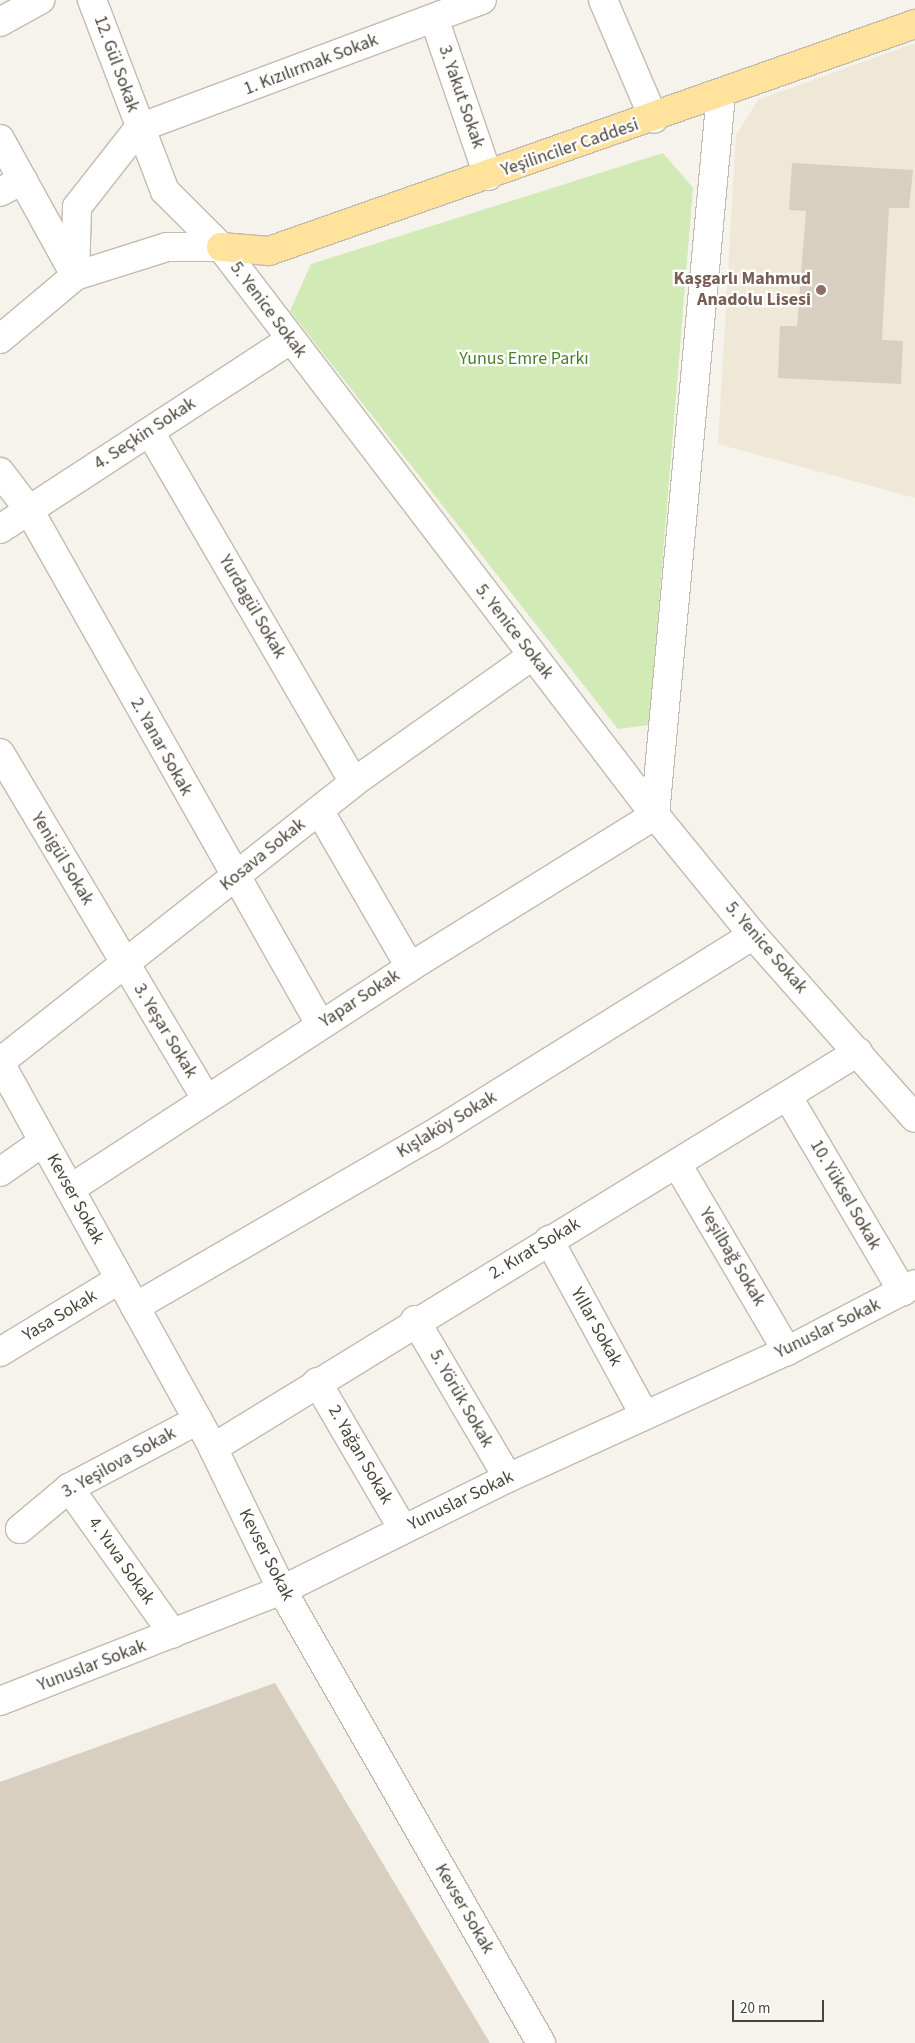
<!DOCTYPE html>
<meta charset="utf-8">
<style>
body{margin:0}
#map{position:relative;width:915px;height:2043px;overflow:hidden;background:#f6f3ec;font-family:"Source Sans 3",sans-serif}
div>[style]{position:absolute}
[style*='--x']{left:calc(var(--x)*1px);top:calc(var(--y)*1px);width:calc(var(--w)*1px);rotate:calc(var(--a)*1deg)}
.education>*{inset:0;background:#efe8d6}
.green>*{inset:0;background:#d2eab5}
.building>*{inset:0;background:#d8cfc1}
.roads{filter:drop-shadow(1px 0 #c2bbae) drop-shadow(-1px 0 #c2bbae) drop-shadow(0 1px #c2bbae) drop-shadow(0 -1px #c2bbae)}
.minor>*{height:28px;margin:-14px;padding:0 14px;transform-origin:14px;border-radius:14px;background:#fff}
.major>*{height:28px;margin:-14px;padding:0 14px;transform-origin:14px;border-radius:14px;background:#ffe39c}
.dots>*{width:14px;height:14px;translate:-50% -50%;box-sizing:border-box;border:2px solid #fff;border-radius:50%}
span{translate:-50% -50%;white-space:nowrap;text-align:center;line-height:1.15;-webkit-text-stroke:4.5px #fff;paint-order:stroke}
.street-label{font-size:18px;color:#4b4439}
.education-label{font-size:18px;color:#785e54;font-weight:700}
.right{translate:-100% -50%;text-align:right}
.park-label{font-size:18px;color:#4a7f2a}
.scale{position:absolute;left:732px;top:2000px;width:92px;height:22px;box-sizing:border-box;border:2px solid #4b4439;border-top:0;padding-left:6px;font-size:15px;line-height:18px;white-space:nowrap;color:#4b4439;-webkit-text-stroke:4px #fff;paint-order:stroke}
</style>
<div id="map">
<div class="education">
<div style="clip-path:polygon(915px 43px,915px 498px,718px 444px,736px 135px,758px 100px)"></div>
</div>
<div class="green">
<div style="clip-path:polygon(663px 153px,693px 188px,649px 725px,618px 729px,290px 311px,311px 264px)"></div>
</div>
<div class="building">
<div style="clip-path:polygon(792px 163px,913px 170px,909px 208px,889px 208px,882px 340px,903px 341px,901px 384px,778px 378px,780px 326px,797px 326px,806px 211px,789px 210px)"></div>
<div style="clip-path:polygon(275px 1683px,490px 2043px,0 2043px,0 1782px)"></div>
</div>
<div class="roads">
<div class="minor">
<div style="--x:92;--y:0;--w:204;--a:69.1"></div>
<div style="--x:165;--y:191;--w:79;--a:45"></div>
<div style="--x:221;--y:247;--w:715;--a:52.62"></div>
<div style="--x:655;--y:815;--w:155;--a:50.8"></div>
<div style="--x:753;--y:935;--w:244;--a:48.5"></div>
<div style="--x:603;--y:0;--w:129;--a:66.8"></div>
<div style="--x:434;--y:18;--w:167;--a:71.1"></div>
<div style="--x:0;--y:22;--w:46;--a:-28.8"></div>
<div style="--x:139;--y:128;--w:366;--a:-20.5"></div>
<div style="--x:0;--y:139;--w:153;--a:61.1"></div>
<div style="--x:0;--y:192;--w:26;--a:-28"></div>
<div style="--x:75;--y:276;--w:69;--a:-88.3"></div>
<div style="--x:77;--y:207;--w:100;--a:-51.9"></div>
<div style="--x:0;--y:339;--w:98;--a:-40"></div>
<div style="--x:75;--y:276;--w:96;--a:-17.5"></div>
<div style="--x:167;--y:247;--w:54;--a:0"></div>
<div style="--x:150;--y:432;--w:405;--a:59.8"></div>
<div style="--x:0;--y:472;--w:48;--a:52.7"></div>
<div style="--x:29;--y:510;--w:591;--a:60.48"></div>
<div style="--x:0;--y:529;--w:346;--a:-33.1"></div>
<div style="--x:0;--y:753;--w:402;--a:59.2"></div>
<div style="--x:319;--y:810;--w:181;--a:59.9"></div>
<div style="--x:0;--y:1062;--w:451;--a:-38.3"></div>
<div style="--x:354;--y:782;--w:218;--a:-35.3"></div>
<div style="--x:0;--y:1063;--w:440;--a:61"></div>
<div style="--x:213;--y:1448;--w:158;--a:64.1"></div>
<div style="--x:282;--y:1590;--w:522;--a:60.24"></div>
<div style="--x:788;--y:1097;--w:226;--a:59.5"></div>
<div style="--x:677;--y:1164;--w:217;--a:59.5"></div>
<div style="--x:0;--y:1172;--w:52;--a:-34.9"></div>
<div style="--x:70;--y:1189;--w:406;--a:-33.1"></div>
<div style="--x:410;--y:967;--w:288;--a:-31.8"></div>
<div style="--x:655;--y:815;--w:724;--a:-84.77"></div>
<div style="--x:549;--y:1240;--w:198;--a:61.4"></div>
<div style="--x:135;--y:1307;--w:343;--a:-30.1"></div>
<div style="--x:432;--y:1135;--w:378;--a:-31.9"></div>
<div style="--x:415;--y:1320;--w:183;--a:59.5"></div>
<div style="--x:0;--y:1352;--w:140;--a:-31.3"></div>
<div style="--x:317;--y:1382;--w:170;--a:59.7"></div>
<div style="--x:213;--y:1448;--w:757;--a:-31.55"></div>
<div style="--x:69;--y:1488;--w:179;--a:54.5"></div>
<div style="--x:20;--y:1529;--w:64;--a:-39.9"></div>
<div style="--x:69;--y:1488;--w:146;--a:-27.8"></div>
<div style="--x:0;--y:1701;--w:303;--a:-21.5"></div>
<div style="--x:282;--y:1590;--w:252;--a:-26.4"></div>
<div style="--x:508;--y:1478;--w:307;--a:-24.5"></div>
<div style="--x:787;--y:1351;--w:144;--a:-27.6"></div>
</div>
<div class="major">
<div style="--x:221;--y:247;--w:48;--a:4.8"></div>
<div style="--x:269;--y:251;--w:685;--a:-19.36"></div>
</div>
</div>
<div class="dots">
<div style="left:821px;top:290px;background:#8d6e63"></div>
</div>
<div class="street-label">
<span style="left:116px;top:64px;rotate:70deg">12. Gül Sokak</span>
<span style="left:311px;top:65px;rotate:-21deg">1. Kızılırmak Sokak</span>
<span style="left:461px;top:97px;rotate:71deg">3. Yakut Sokak</span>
<span style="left:570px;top:148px;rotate:-19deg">Yeşilinciler Caddesi</span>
<span style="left:268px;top:310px;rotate:53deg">5. Yenice Sokak</span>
<span style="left:145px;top:434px;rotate:-33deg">4. Seçkin Sokak</span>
<span style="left:252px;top:607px;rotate:60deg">Yurdagül Sokak</span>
<span style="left:514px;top:632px;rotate:52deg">5. Yenice Sokak</span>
<span style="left:161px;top:747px;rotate:61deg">2. Yanar Sokak</span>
<span style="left:263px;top:855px;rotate:-39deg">Kosava Sokak</span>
<span style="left:62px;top:859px;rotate:59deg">Yenigül Sokak</span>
<span style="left:766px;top:948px;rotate:49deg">5. Yenice Sokak</span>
<span style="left:360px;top:999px;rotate:-33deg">Yapar Sokak</span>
<span style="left:165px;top:1031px;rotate:59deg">3. Yeşar Sokak</span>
<span style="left:447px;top:1125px;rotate:-31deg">Kışlaköy Sokak</span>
<span style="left:845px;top:1195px;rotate:60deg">10. Yüksel Sokak</span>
<span style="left:75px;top:1199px;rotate:61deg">Kevser Sokak</span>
<span style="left:535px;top:1249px;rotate:-31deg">2. Kırat Sokak</span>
<span style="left:732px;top:1257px;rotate:59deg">Yeşilbağ Sokak</span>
<span style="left:60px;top:1316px;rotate:-31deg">Yasa Sokak</span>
<span style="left:596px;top:1327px;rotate:61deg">Yıllar Sokak</span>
<span style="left:828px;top:1329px;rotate:-26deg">Yunuslar Sokak</span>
<span style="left:461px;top:1399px;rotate:60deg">5. Yörük Sokak</span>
<span style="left:360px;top:1455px;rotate:60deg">2. Yağan Sokak</span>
<span style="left:119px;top:1463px;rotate:-29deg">3. Yeşilova Sokak</span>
<span style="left:461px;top:1501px;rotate:-26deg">Yunuslar Sokak</span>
<span style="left:266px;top:1555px;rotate:63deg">Kevser Sokak</span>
<span style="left:121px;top:1561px;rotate:55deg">4. Yuva Sokak</span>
<span style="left:92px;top:1666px;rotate:-21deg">Yunuslar Sokak</span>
<span style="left:464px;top:1909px;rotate:60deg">Kevser Sokak</span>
</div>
<div class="education-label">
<span class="right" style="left:811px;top:290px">Kaşgarlı Mahmud<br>Anadolu Lisesi</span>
</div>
<div class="park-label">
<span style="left:524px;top:359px">Yunus Emre Parkı</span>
</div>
<div class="scale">20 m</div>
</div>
